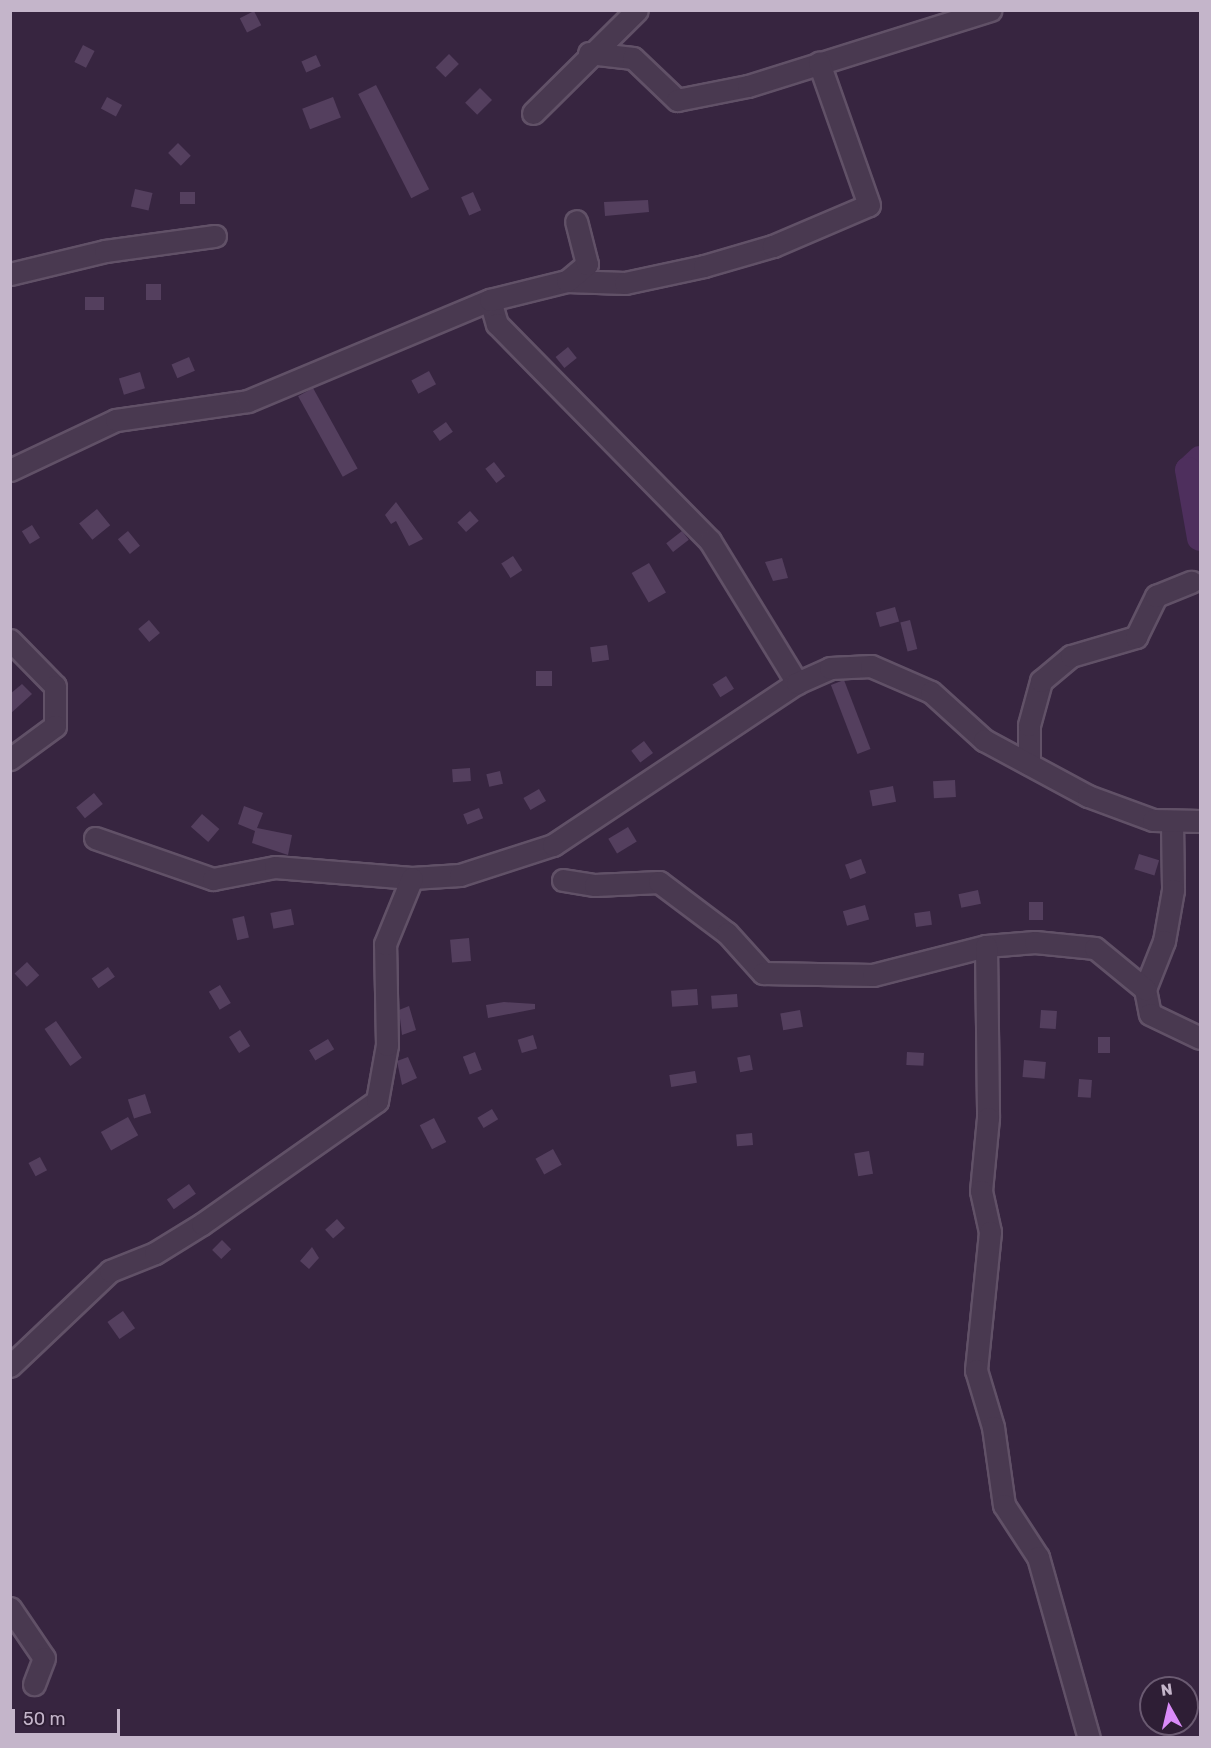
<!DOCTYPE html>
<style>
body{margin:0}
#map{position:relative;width:1211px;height:1748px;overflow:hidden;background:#372540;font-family:Rubik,sans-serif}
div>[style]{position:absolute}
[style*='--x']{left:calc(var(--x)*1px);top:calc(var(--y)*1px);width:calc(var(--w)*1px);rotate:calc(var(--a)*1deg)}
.river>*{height:26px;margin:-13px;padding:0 13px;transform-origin:13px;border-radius:13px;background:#4e2f5d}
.building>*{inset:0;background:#543f5e;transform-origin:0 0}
.roads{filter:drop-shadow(2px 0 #615167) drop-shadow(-2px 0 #615167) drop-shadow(0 2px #615167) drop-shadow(0 -2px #615167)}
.minor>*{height:21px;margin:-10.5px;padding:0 10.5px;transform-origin:10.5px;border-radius:10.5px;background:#493950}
span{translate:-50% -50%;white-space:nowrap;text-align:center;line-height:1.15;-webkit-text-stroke:4.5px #2e1e35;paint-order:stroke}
.frame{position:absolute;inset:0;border:12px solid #c4b5ca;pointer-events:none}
.north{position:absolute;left:1139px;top:1676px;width:60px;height:60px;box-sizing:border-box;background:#2e1e35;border:2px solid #6a5a71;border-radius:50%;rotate:352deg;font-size:16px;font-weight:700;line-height:24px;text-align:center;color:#c4b5ca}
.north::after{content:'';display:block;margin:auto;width:21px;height:27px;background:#da8bf9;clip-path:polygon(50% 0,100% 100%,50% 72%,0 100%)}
.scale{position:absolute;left:12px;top:1709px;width:108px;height:27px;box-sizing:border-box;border:3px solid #c4b5ca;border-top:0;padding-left:8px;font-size:18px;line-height:21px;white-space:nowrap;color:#c4b5ca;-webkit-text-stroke:4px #2e1e35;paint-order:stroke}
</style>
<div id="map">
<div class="river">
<div style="--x:1200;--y:459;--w:16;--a:137"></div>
<div style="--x:1188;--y:470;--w:69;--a:80"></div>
</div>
<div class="building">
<div style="left:254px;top:11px;width:16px;height:16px;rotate:63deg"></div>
<div style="left:83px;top:45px;width:13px;height:19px;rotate:27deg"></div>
<div style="left:449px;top:54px;width:14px;height:19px;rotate:45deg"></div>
<div style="left:316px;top:55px;width:12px;height:16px;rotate:66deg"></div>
<div style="left:376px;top:85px;width:117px;height:20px;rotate:63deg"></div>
<div style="left:480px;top:88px;width:17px;height:21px;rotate:45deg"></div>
<div style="left:107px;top:97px;width:17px;height:13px;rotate:28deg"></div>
<div style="left:333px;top:97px;width:22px;height:33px;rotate:69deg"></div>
<div style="left:178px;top:143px;width:18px;height:14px;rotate:45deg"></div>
<div style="left:135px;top:189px;width:18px;height:18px;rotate:13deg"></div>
<div style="left:180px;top:192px;width:15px;height:12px"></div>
<div style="left:473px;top:192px;width:20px;height:13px;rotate:66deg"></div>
<div style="clip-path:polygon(648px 200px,649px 212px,605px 216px,604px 202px)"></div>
<div style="left:146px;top:284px;width:15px;height:16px"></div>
<div style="left:85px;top:297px;width:19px;height:13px"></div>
<div style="left:568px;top:347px;width:14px;height:16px;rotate:51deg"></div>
<div style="left:189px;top:357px;width:15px;height:19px;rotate:67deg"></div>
<div style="left:429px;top:371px;width:15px;height:20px;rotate:62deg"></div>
<div style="left:140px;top:372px;width:17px;height:22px;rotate:73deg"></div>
<div style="left:313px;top:388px;width:92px;height:17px;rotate:61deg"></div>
<div style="left:446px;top:422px;width:12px;height:16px;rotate:55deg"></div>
<div style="left:494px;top:462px;width:18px;height:11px;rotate:52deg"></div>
<div style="clip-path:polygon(396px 502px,423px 539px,409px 546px,396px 521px,391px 524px,385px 515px)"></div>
<div style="left:97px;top:509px;width:21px;height:23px;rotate:51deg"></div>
<div style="left:470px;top:511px;width:13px;height:17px;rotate:48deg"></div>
<div style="left:32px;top:525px;width:15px;height:12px;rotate:58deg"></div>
<div style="left:128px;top:531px;width:19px;height:13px;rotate:51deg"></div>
<div style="left:682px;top:531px;width:11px;height:20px;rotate:52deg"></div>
<div style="left:513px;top:556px;width:17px;height:14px;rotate:57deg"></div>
<div style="clip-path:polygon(782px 558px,788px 578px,773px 581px,765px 562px)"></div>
<div style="left:649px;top:563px;width:34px;height:20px;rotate:60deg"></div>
<div style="left:895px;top:607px;width:15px;height:20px;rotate:74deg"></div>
<div style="left:149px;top:620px;width:17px;height:14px;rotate:50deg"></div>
<div style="left:910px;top:620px;width:30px;height:10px;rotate:76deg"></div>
<div style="left:607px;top:645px;width:15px;height:17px;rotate:82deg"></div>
<div style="left:552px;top:671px;width:15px;height:16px;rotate:90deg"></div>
<div style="left:726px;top:676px;width:15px;height:16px;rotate:58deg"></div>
<div style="left:844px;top:680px;width:74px;height:14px;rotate:69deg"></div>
<div style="clip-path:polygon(22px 684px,32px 694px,10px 714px,10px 694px)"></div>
<div style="left:644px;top:741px;width:15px;height:16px;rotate:53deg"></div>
<div style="left:470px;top:768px;width:13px;height:18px;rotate:86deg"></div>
<div style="left:500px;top:771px;width:13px;height:14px;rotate:77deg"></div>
<div style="left:955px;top:780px;width:17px;height:22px;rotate:87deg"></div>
<div style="left:893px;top:786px;width:16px;height:24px;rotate:79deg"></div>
<div style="left:539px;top:789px;width:14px;height:18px;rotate:60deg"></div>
<div style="left:94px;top:793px;width:14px;height:23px;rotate:51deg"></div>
<div style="clip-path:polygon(244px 806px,263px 813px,257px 828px,292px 835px,288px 855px,252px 843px,255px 831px,238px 824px)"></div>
<div style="left:479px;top:808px;width:11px;height:17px;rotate:68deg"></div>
<div style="left:202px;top:814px;width:23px;height:17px;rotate:41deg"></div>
<div style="left:628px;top:827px;width:17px;height:23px;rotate:59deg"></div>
<div style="left:1139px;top:854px;width:21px;height:16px;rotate:17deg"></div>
<div style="left:861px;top:859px;width:15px;height:17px;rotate:70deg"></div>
<div style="left:978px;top:890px;width:14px;height:20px;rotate:78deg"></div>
<div style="left:1029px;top:902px;width:14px;height:18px"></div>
<div style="left:865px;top:905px;width:15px;height:23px;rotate:74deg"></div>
<div style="left:291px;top:909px;width:16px;height:21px;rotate:79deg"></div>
<div style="left:930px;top:911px;width:14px;height:16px;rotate:82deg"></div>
<div style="left:244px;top:916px;width:22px;height:12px;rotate:77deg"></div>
<div style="left:469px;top:938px;width:23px;height:19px;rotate:85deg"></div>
<div style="left:27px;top:962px;width:18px;height:17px;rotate:47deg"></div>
<div style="left:108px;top:967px;width:12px;height:20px;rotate:55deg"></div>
<div style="left:220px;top:985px;width:21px;height:13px;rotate:59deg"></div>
<div style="left:697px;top:989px;width:16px;height:26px;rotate:86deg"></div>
<div style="left:737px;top:994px;width:13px;height:26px;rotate:86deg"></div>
<div style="clip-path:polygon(504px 1002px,535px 1004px,535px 1009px,488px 1018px,486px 1005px)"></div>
<div style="clip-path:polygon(409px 1006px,416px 1030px,402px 1035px,399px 1010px)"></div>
<div style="left:800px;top:1010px;width:17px;height:20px;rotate:80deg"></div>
<div style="left:1041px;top:1010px;width:16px;height:18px;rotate:4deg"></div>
<div style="left:56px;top:1021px;width:45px;height:14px;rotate:55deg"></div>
<div style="left:240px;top:1030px;width:19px;height:13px;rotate:58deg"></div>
<div style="left:533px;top:1035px;width:14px;height:16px;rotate:73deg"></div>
<div style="left:1098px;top:1037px;width:12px;height:16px"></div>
<div style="left:328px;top:1039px;width:12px;height:22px;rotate:59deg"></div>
<div style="left:475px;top:1052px;width:19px;height:13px;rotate:69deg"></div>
<div style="left:907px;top:1052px;width:17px;height:13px;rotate:3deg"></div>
<div style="left:750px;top:1055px;width:15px;height:13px;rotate:79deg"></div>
<div style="clip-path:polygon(408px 1057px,417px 1078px,402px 1085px,397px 1061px)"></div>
<div style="left:1024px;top:1060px;width:22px;height:17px;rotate:5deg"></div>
<div style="left:695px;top:1071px;width:12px;height:26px;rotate:81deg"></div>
<div style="left:1079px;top:1079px;width:13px;height:18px;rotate:4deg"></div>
<div style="left:145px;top:1094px;width:20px;height:18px;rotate:72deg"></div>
<div style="left:492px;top:1109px;width:12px;height:17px;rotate:59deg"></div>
<div style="left:128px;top:1117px;width:21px;height:31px;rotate:61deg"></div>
<div style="left:434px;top:1118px;width:27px;height:16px;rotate:63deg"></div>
<div style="left:752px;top:1133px;width:12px;height:16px;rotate:85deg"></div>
<div style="left:553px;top:1149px;width:18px;height:20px;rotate:61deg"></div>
<div style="left:869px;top:1151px;width:23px;height:15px;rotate:80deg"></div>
<div style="left:40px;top:1157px;width:15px;height:13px;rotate:62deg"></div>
<div style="left:189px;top:1184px;width:12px;height:27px;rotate:55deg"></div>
<div style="left:337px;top:1219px;width:12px;height:16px;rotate:48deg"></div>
<div style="left:222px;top:1240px;width:13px;height:14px;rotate:45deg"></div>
<div style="clip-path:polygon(312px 1247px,319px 1258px,309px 1269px,300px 1261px)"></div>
<div style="left:123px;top:1311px;width:21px;height:19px;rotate:55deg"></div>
</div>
<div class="roads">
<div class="minor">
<div style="--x:589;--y:53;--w:44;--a:6.5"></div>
<div style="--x:633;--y:58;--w:61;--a:43.7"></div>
<div style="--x:677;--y:100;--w:72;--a:-11.2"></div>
<div style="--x:748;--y:86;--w:254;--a:-17.4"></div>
<div style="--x:533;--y:113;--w:146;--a:-44.7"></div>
<div style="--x:10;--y:274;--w:98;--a:-13.6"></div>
<div style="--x:105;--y:251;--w:111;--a:-7.8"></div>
<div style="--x:567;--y:281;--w:58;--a:2"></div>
<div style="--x:625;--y:283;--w:81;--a:-12.1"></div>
<div style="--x:704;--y:266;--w:72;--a:-16.2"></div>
<div style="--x:773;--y:246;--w:104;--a:-23.1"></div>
<div style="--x:869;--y:205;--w:151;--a:-109.4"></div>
<div style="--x:490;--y:300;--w:25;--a:74"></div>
<div style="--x:497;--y:324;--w:304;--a:45.5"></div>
<div style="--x:710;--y:541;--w:167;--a:58.5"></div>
<div style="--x:10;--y:470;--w:117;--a:-25.3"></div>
<div style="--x:116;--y:420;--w:133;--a:-8.2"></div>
<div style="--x:248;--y:401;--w:262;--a:-22.7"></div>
<div style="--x:490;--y:300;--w:79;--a:-13.9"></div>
<div style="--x:567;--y:281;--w:26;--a:-40"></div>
<div style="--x:587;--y:264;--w:44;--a:-104.3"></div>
<div style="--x:10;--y:640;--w:64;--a:45.6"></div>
<div style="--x:55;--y:686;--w:40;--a:90"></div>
<div style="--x:55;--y:726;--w:56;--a:143.7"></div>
<div style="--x:1029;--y:764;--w:39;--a:-90"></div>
<div style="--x:1029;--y:725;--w:46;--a:-74.7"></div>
<div style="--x:1041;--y:681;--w:39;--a:-40"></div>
<div style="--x:1071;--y:656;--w:68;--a:-16.3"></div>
<div style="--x:1136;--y:637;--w:46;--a:-64"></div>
<div style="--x:1156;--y:596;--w:38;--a:-22"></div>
<div style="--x:1172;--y:823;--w:67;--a:89.1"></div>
<div style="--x:1173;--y:890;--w:52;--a:100"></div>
<div style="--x:1164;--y:941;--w:52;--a:111.6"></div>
<div style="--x:1145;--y:989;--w:25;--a:79"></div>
<div style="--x:1150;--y:1014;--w:55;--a:25.6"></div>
<div style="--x:95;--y:838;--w:125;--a:19.2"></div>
<div style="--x:213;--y:879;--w:63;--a:-11"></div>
<div style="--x:275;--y:867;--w:137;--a:4.6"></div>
<div style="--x:412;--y:878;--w:48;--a:-3.6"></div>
<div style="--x:460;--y:875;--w:98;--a:-17.9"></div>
<div style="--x:553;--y:845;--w:293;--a:-33.6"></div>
<div style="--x:797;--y:683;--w:36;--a:-24"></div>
<div style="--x:830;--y:668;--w:41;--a:-2.8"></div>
<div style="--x:871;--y:666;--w:65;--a:23.4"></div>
<div style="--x:931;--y:692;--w:72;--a:42.2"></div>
<div style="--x:984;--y:740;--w:118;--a:28.3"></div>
<div style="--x:1088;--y:796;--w:69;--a:20.3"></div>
<div style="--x:1153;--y:820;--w:47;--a:1.2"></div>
<div style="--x:563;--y:880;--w:32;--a:9"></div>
<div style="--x:595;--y:885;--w:64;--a:-2.7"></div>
<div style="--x:659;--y:882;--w:85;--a:36.9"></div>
<div style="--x:727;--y:933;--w:54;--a:48"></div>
<div style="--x:763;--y:973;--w:110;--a:1"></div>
<div style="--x:873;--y:975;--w:117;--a:-14.4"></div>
<div style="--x:986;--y:946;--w:49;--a:-4.7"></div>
<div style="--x:1035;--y:942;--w:60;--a:5.7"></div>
<div style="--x:1095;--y:948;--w:65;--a:39.4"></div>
<div style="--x:986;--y:946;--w:172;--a:89.3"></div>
<div style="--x:988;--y:1118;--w:73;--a:95.5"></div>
<div style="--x:981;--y:1191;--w:42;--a:77.6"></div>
<div style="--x:990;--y:1232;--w:139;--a:95.8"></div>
<div style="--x:976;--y:1370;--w:59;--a:73.4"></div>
<div style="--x:993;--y:1427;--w:79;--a:82"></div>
<div style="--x:1004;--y:1505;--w:62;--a:56.8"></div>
<div style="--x:1038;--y:1557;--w:188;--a:74.3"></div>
<div style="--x:10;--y:1366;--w:138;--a:-43.5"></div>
<div style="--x:110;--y:1271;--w:48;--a:-21.8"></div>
<div style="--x:155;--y:1253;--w:55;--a:-31.7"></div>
<div style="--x:202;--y:1224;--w:214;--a:-35.1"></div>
<div style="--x:377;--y:1101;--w:57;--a:-79.9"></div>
<div style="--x:387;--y:1045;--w:101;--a:-91.1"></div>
<div style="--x:385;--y:944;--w:71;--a:-67.8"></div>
<div style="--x:10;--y:1608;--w:60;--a:55.8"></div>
<div style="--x:44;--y:1658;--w:28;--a:111"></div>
</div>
</div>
<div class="frame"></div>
<div class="north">N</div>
<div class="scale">50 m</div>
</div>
